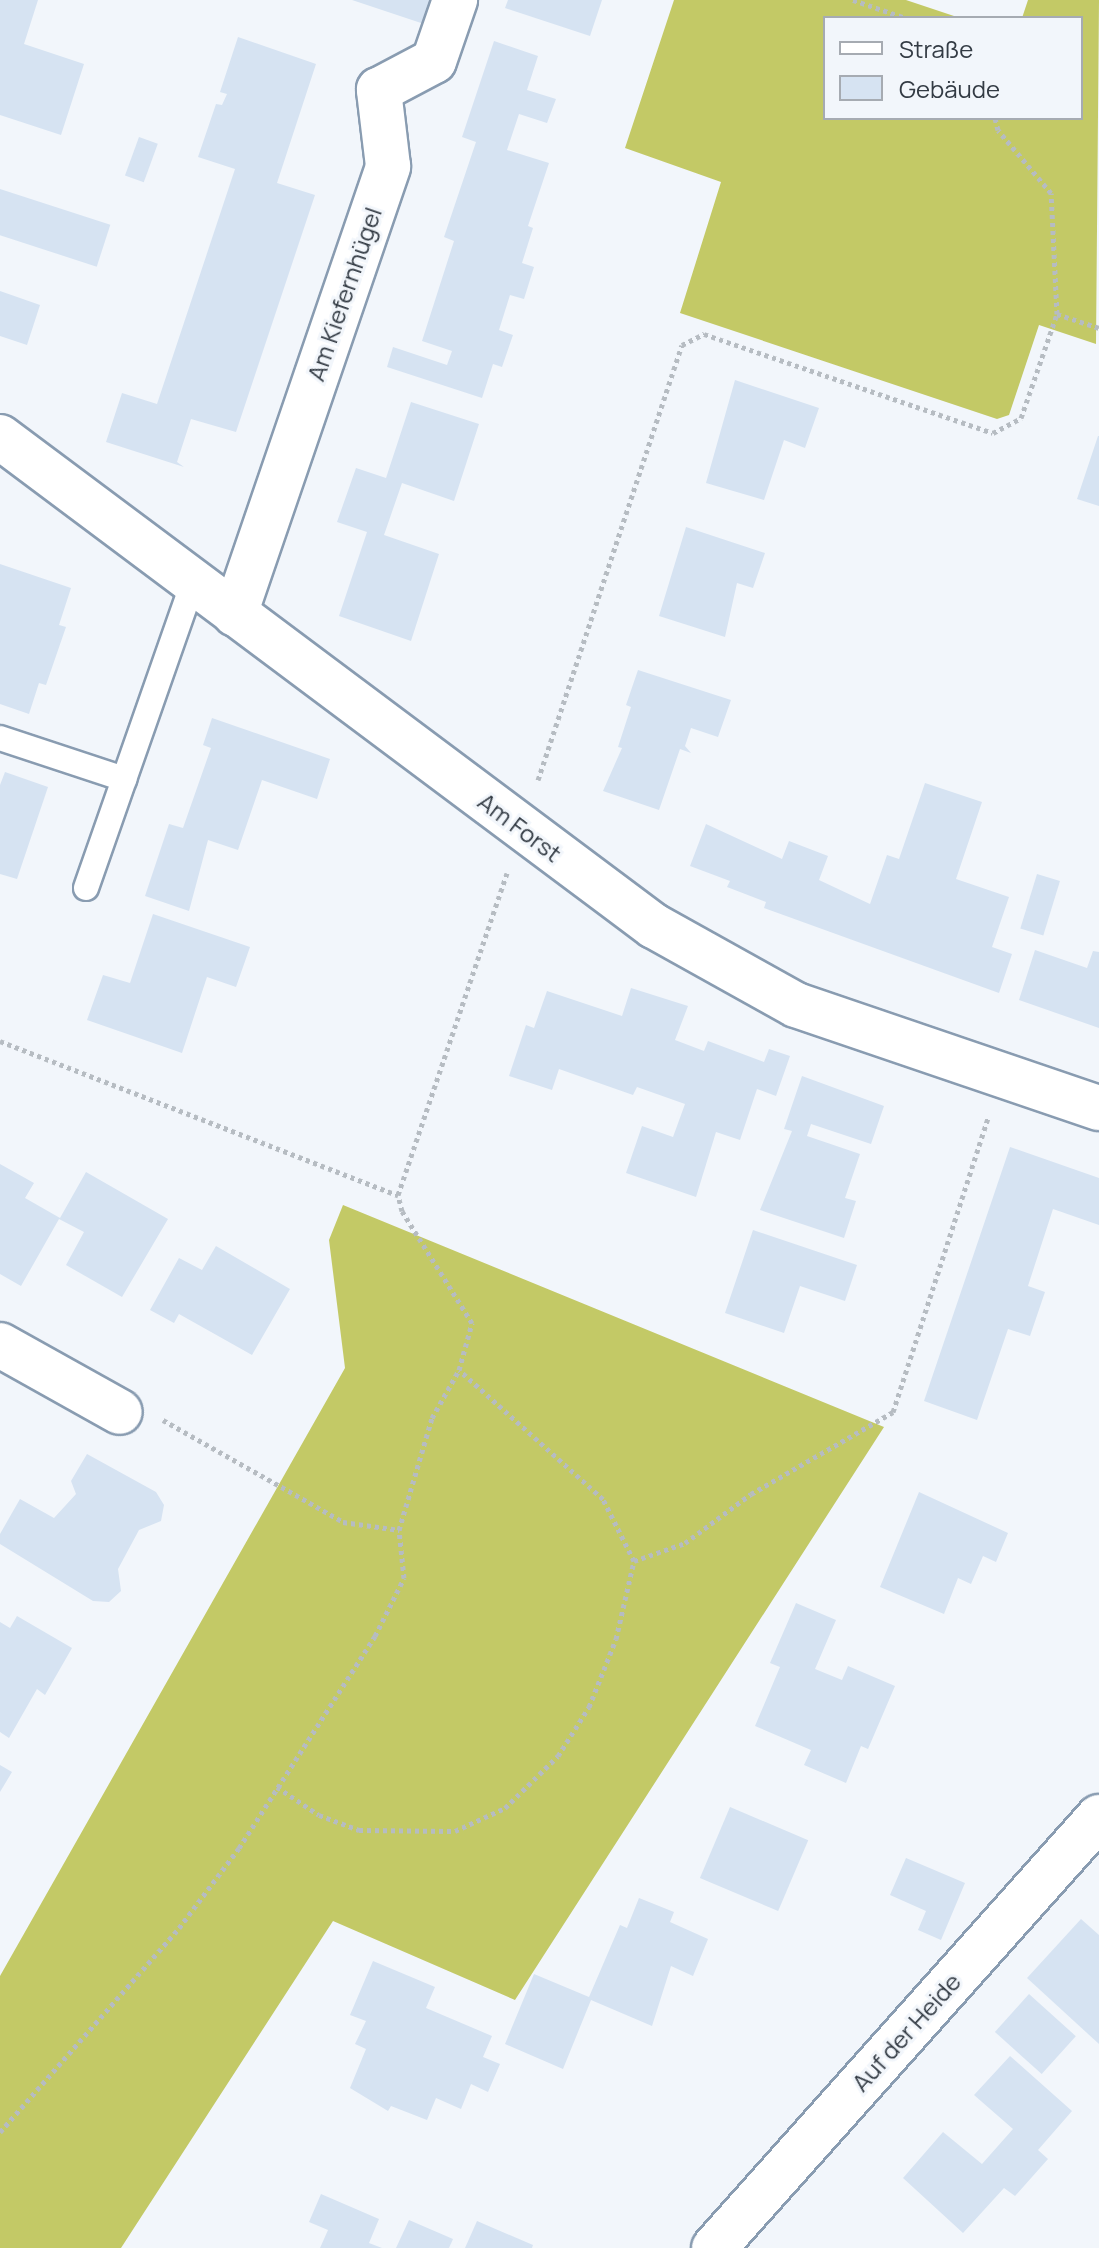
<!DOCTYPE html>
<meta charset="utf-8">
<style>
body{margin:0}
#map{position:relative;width:1099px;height:2248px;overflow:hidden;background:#f2f6fb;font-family:Manrope,sans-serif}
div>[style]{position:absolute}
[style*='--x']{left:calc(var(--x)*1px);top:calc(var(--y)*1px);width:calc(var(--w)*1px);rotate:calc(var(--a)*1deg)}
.forest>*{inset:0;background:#c3c966}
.building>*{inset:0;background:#d6e3f2;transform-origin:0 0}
.path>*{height:5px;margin-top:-2.5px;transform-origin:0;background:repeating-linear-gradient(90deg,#b6bcc2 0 4px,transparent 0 8px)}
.roads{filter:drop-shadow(2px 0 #899cb1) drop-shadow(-2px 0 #899cb1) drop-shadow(0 2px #899cb1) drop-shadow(0 -2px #899cb1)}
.service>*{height:24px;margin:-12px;padding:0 12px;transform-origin:12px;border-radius:12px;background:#fff}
.minor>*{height:44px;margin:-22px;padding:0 22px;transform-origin:22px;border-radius:22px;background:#fff}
span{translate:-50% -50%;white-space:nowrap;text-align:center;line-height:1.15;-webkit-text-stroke:6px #f2f6fb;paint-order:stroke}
.street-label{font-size:24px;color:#333b44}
.legend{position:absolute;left:823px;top:16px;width:260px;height:104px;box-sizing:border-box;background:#f2f6fb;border:2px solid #a6abb2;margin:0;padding:10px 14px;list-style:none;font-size:24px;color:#333b44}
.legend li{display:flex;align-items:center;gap:16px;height:40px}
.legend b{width:40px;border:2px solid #a6abb2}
</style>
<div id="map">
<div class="forest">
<div style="clip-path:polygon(674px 0,906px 0,960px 18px,825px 18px,825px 118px,1081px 118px,1081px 18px,1022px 18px,1028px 0,1099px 0,1096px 344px,1039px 325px,1009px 415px,997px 419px,680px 313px,721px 182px,625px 148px)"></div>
<div style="clip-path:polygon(343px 1205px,884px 1427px,515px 2000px,333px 1921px,121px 2248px,0 2248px,0 1976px,345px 1368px,329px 1240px)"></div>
</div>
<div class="building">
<div style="clip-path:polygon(0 0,38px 0,24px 44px,84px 64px,61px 135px,0 115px)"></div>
<div style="clip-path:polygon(352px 0,435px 0,427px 25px)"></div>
<div style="clip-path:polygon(508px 0,602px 0,590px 36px,505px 8px)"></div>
<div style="clip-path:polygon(238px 37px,316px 64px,277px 183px,315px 195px,236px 432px,191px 419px,177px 462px,184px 467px,106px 442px,122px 393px,157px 404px,235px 169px,198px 157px,216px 104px,222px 105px,227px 94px,220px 92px)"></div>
<div style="clip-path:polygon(494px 41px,538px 56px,527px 90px,556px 99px,547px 123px,519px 114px,507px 150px,549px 163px,528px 226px,533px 228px,522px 263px,534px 267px,524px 299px,510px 295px,499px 330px,513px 335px,502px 367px,493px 364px,482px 398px,387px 367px,393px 347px,447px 365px,452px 351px,422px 341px,454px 241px,444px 237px,476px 142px,462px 137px)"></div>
<div style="left:139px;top:137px;width:20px;height:41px;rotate:20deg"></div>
<div style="left:0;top:189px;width:116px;height:44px;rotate:18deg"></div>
<div style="clip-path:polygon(0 291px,40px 305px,27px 345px,0 336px)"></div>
<div style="clip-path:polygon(735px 380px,819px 408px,805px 448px,784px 440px,764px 500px,706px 483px)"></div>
<div style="clip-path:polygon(411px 402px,479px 424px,454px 501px,402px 483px,384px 535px,439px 554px,411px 641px,339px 616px,367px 532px,337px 522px,356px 468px,386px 478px)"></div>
<div style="clip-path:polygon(1098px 436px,1099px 436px,1099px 506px,1077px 499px)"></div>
<div style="clip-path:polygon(686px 527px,765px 553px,753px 588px,737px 583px,725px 637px,659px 616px)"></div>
<div style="clip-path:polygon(0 564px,71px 588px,59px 625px,66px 627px,46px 685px,39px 683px,29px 714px,0 704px)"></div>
<div style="clip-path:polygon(638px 670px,731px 700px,718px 737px,691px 728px,685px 746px,691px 753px,680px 749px,659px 810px,603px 791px,622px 748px,618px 747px,631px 707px,626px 705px)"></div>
<div style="clip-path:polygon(212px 718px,330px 759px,317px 799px,262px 780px,238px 850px,208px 840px,189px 911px,145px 896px,169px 824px,183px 828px,211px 748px,203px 745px)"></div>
<div style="clip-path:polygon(5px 772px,48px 787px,17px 879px,0 874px,0 785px)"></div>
<div style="clip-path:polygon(925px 783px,982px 802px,956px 879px,1009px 897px,992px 947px,1012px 954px,999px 993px,764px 908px,766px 902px,727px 887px,730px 881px,690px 866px,706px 824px,782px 859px,789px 841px,828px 856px,819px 880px,870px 904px,887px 855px,899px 859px)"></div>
<div style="left:1037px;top:874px;width:24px;height:57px;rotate:17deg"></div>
<div style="clip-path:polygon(153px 914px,250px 947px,236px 987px,207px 977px,182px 1053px,87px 1020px,103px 975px,130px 983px)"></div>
<div style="clip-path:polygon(1035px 950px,1087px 968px,1093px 951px,1099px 952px,1099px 1028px,1019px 1000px)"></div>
<div style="clip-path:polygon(631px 988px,688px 1006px,675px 1040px,704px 1051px,708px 1041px,764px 1062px,769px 1049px,790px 1056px,776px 1096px,757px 1089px,740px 1140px,716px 1132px,696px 1197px,626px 1173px,642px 1126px,673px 1137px,685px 1104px,637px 1087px,633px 1095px,559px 1069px,552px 1090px,509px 1076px,526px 1025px,534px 1028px,547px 991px,622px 1016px)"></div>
<div style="clip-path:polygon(802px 1076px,884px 1106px,871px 1144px,811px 1124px,807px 1136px,860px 1154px,845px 1198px,856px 1201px,844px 1238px,760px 1210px,792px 1131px,784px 1129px)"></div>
<div style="clip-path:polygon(1010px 1147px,1099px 1178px,1099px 1225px,1053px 1209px,1028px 1286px,1045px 1292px,1030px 1336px,1008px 1329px,977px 1420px,924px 1401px)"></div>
<div style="clip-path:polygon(0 1164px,34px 1183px,25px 1198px,60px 1218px,86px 1172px,168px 1219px,122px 1297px,66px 1265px,84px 1232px,59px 1219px,21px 1286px,0 1274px)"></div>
<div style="clip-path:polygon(753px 1230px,857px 1265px,845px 1301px,800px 1286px,784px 1333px,725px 1313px)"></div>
<div style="clip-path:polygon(216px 1246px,290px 1289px,252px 1355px,179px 1314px,174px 1323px,150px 1310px,179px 1258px,202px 1270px)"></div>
<div style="clip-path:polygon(87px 1454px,156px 1492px,164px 1505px,161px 1521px,139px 1530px,118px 1569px,121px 1591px,109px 1602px,93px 1601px,0 1544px,0 1534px,20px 1499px,54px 1518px,76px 1494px,71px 1481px)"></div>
<div style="clip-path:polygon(919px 1492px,1008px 1533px,996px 1562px,983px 1556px,971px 1584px,958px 1578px,944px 1614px,880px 1587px)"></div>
<div style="clip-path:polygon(796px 1603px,836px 1620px,815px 1669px,842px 1680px,848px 1666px,895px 1686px,868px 1749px,861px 1746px,846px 1783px,804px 1765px,811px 1750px,755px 1726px,780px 1667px,770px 1663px)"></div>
<div style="clip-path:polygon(17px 1616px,72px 1648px,45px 1695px,37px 1689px,9px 1738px,0 1732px,0 1622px,10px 1628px)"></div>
<div style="clip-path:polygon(0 1765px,12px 1772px,0 1792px)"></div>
<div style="left:730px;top:1807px;width:85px;height:77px;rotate:23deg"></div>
<div style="clip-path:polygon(906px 1858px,965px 1883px,941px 1940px,918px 1930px,926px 1911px,890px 1895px)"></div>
<div style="clip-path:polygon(639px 1898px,674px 1912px,670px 1922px,708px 1939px,693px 1976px,671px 1966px,652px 2026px,591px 2000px,563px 2069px,505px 2044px,534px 1974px,589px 1997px,620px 1925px,627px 1928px)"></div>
<div style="clip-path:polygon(1081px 1919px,1099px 1935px,1099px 2044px,1027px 1978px)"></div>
<div style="clip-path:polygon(373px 1961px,435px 1987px,426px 2008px,492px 2036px,483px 2057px,500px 2064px,488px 2092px,471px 2084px,461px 2109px,436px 2098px,427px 2120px,391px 2106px,388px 2111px,350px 2088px,366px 2049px,355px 2044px,366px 2021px,350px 2015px)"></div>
<div style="left:1029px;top:1994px;width:63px;height:51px;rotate:42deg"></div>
<div style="clip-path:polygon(1010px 2056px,1072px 2111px,1038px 2150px,1048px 2159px,1015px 2196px,1004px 2188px,963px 2233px,903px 2178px,943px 2132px,982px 2164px,1013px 2129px,974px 2095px)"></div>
<div style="clip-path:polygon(321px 2194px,379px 2219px,369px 2243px,382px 2248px,320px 2248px,328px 2230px,309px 2222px)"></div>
<div style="clip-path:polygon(409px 2220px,453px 2239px,449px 2248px,396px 2248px)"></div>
<div style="clip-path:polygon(477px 2221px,533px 2245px,532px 2248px,465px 2248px)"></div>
</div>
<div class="path">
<div style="--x:853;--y:0;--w:56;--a:18.8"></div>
<div style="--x:1057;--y:314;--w:44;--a:18.4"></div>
<div style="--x:538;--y:780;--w:458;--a:-71.7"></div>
<div style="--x:682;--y:345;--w:25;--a:-27"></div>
<div style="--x:704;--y:334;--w:305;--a:18.9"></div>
<div style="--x:993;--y:433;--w:32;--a:-28"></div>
<div style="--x:1021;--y:418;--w:110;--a:-70.9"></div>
<div style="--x:1057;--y:314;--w:121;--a:-92.8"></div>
<div style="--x:1051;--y:193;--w:82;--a:-130.1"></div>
<div style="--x:998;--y:130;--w:12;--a:-104"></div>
<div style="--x:0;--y:1041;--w:427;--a:21.2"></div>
<div style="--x:163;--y:1420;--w:207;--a:29.5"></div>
<div style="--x:343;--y:1522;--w:57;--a:8.1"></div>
<div style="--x:634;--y:1561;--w:54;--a:-19.4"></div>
<div style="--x:685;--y:1543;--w:82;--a:-36.6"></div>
<div style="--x:751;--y:1494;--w:164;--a:-30"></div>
<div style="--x:893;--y:1412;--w:309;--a:-72.1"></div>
<div style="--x:277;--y:1787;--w:50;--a:33.7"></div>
<div style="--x:319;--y:1815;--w:43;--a:20.6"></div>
<div style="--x:359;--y:1830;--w:96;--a:0.6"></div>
<div style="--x:455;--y:1831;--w:55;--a:-24.7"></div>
<div style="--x:505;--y:1808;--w:74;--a:-44.5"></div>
<div style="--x:558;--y:1756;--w:58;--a:-57.7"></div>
<div style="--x:589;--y:1707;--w:73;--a:-68.3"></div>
<div style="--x:616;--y:1639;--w:80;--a:-77"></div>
<div style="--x:634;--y:1561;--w:69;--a:-116.6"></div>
<div style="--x:603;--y:1499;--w:193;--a:-138.1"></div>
<div style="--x:0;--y:2132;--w:271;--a:-48.7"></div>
<div style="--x:179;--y:1928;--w:100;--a:-53.1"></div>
<div style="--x:239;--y:1848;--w:252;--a:-57.3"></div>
<div style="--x:375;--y:1636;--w:65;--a:-63.4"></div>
<div style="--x:404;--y:1578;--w:48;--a:-95.9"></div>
<div style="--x:399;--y:1530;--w:117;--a:-73.6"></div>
<div style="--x:432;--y:1418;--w:55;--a:-60.6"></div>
<div style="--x:459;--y:1370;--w:49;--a:-74.5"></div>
<div style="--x:472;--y:1323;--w:132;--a:-122"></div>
<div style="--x:402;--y:1211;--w:16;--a:-104"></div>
<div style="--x:398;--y:1195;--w:340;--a:-71.3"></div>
</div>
<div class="roads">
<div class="service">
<div style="--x:0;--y:738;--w:131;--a:18.3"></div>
<div style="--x:86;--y:888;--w:324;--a:-70.7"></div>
</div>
<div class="minor">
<div style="--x:0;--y:437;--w:817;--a:36.79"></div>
<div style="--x:654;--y:926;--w:162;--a:29.1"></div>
<div style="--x:796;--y:1005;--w:320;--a:18.8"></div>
<div style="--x:235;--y:614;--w:473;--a:-71.1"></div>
<div style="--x:388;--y:166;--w:77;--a:-96.8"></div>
<div style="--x:379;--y:90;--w:62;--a:-27.8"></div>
<div style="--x:434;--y:61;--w:65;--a:-71"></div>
<div style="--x:0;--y:1345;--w:137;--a:29.2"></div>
<div style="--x:714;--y:2248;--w:578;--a:-48.23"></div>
</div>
</div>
<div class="street-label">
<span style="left:344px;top:294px;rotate:-71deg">Am Kiefernhügel</span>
<span style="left:520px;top:827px;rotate:37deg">Am Forst</span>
<span style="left:906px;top:2032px;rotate:-48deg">Auf der Heide</span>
</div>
<ul class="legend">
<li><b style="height:10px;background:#fff"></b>Straße</li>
<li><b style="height:22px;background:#d6e3f2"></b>Gebäude</li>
</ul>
</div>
